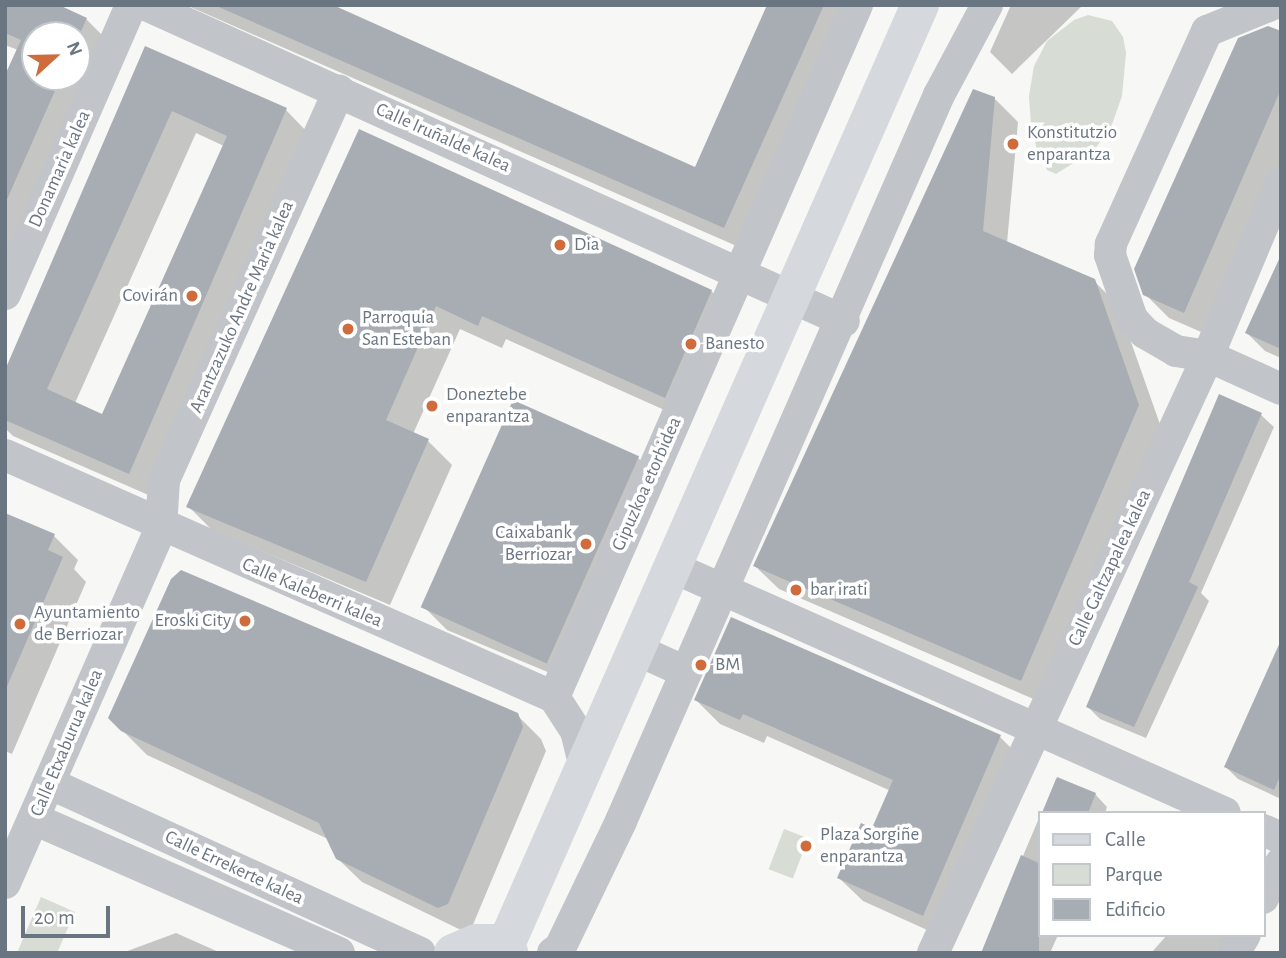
<!DOCTYPE html>
<meta charset="utf-8">
<style>
body{margin:0}
#map{position:relative;width:1286px;height:958px;overflow:hidden;background:#f7f7f5;font-family:"Alegreya Sans",sans-serif}
div>[style]{position:absolute}
[style*='--x']{left:calc(var(--x)*1px);top:calc(var(--y)*1px);width:calc(var(--w)*1px);rotate:calc(var(--a)*1deg)}
.green>*{inset:0;background:#d7dcd4;transform-origin:0 0}
.shadow>*{inset:0;background:#0003}
.building>*{inset:0;background:#a7adb3;transform-origin:0 0}
.street>*{height:32px;margin:-16px;padding:0 16px;transform-origin:16px;border-radius:16px;background:#c1c4c8}
.secondary>*{height:38px;margin:-19px;padding:0 19px;transform-origin:19px;border-radius:19px;background:#d5d8dc}
.dots>*{width:19px;height:19px;translate:-50% -50%;box-sizing:border-box;border:4px solid #fff;border-radius:50%}
span{translate:-50% -50%;white-space:nowrap;text-align:center;line-height:1.15;-webkit-text-stroke:7px #fff;paint-order:stroke}
.poi-label{font-size:19px;color:#6a7582}
.left{translate:0 -50%;text-align:left}
.right{translate:-100% -50%;text-align:right}
.street-label{font-size:19px;color:#6a7582}
.frame{position:absolute;inset:0;border:7px solid #6a7582;pointer-events:none}
.legend{position:absolute;left:1038px;top:811px;width:228px;height:126px;box-sizing:border-box;background:#fff;border:2px solid #c3c8cd;margin:0;padding:9px 12px;list-style:none;font-size:21px;color:#6a7582}
.legend li{display:flex;align-items:center;gap:14px;height:35px}
.legend b{width:35px;border:2px solid #c3c8cd}
.north{position:absolute;left:21px;top:21px;width:70px;height:70px;box-sizing:border-box;background:#fff;border:2px solid #c3c8cd;border-radius:50%;rotate:68deg;font-size:19px;font-weight:700;line-height:28px;text-align:center;color:#6a7582}
.north::after{content:'';display:block;margin:auto;width:24px;height:32px;background:#d06c3c;clip-path:polygon(50% 0,100% 100%,50% 72%,0 100%)}
.scale{position:absolute;left:21px;top:906px;width:89px;height:32px;box-sizing:border-box;border:4px solid #6a7582;border-top:0;padding-left:9px;font-size:21px;line-height:24px;white-space:nowrap;color:#6a7582;-webkit-text-stroke:5px #fff;paint-order:stroke}
</style>
<div id="map">
<div class="green">
<div style="clip-path:polygon(1088px 15px,1112px 21px,1123px 37px,1126px 53px,1122px 96px,1111px 127px,1094px 150px,1056px 174px,1047px 170px,1038px 154px,1031px 124px,1029px 96px,1034px 66px,1047px 41px,1074px 20px)"></div>
<div style="left:784px;top:829px;width:26px;height:43px;rotate:21deg"></div>
<div style="clip-path:polygon(41px 897px,75px 912px,57px 953px,17px 953px)"></div>
</div>
<div class="shadow">
<div style="clip-path:polygon(evenodd,5px 5px,86px 19px,110px 43px,5px 281px,5px 79px,18px 50px,5px 45px,5px 5px,35px 35px,77px 35px,77px 77px,35px 77px,35px 35px)"></div>
<div style="clip-path:polygon(186px 5px,329px 5px,696px 169px,769px 5px,858px 5px,748px 251px)"></div>
<div style="clip-path:polygon(1011px 5px,1083px 5px,1012px 74px,990px 52px)"></div>
<div style="clip-path:polygon(1281px 33px,1281px 166px,1208px 335px,1169px 318px,1145px 294px)"></div>
<div style="clip-path:polygon(evenodd,146px 49px,286px 110px,309px 134px,153px 497px,13px 436px,5px 428px,5px 374px,146px 49px,196px 133px,224px 146px,103px 416px,75px 403px,196px 133px)"></div>
<div style="clip-path:polygon(994px 98px,1018px 122px,1007px 243px,1094px 281px,1118px 305px,1162px 430px,1045px 704px,779px 589px,755px 566px)"></div>
<div style="clip-path:polygon(359px 131px,711px 291px,735px 315px,689px 421px,506px 339px,502px 348px,460px 329px,413px 434px,428px 441px,452px 465px,390px 605px,212px 530px,188px 506px)"></div>
<div style="clip-path:polygon(1281px 262px,1281px 358px,1265px 351px,1247px 333px)"></div>
<div style="clip-path:polygon(1220px 396px,1261px 415px,1274px 427px,1201px 593px,1209px 601px,1146px 738px,1100px 719px,1088px 707px)"></div>
<div style="clip-path:polygon(514px 402px,638px 458px,662px 481px,574px 683px,447px 630px,423px 606px)"></div>
<div style="clip-path:polygon(5px 515px,54px 536px,78px 560px,74px 569px,86px 582px,12px 754px,5px 751px)"></div>
<div style="clip-path:polygon(731px 619px,1000px 737px,1024px 761px,947px 939px,863px 901px,839px 878px,873px 830px,891px 791px,767px 736px,764px 743px,720px 724px,696px 700px)"></div>
<div style="clip-path:polygon(1281px 644px,1281px 799px,1238px 779px,1226px 767px)"></div>
<div style="clip-path:polygon(517px 715px,541px 739px,546px 751px,472px 927px,463px 931px,362px 882px,337px 858px,328px 839px,147px 755px,110px 718px)"></div>
<div style="clip-path:polygon(1056px 779px,1095px 794px,1107px 807px,1105px 813px,1042px 813px)"></div>
<div style="clip-path:polygon(1039px 818px,1039px 935px,1058px 935px,1050px 953px,982px 953px)"></div>
<div style="clip-path:polygon(176px 933px,221px 953px,122px 953px)"></div>
<div style="clip-path:polygon(1167px 935px,1232px 935px,1224px 953px,1151px 953px)"></div>
</div>
<div class="building">
<div style="clip-path:polygon(5px 5px,59px 5px,87px 18px,77px 40px,77px 35px,35px 35px,35px 77px,61px 77px,5px 204px,5px 75px,21px 40px,5px 33px)"></div>
<div style="clip-path:polygon(214px 5px,333px 5px,695px 167px,767px 5px,824px 5px,724px 228px)"></div>
<div style="clip-path:polygon(1268px 26px,1281px 31px,1281px 89px,1184px 313px,1143px 295px,1134px 269px,1238px 38px)"></div>
<div style="clip-path:polygon(evenodd,145px 46px,287px 108px,129px 474px,5px 420px,5px 370px,145px 46px,172px 111px,227px 136px,102px 414px,47px 389px,172px 111px)"></div>
<div style="clip-path:polygon(973px 89px,995px 97px,983px 231px,1095px 279px,1139px 405px,1021px 681px,753px 566px)"></div>
<div style="clip-path:polygon(359px 129px,712px 290px,665px 398px,482px 316px,478px 326px,436px 306px,386px 420px,429px 439px,366px 582px,186px 507px)"></div>
<div style="clip-path:polygon(1281px 255px,1281px 349px,1245px 333px)"></div>
<div style="clip-path:polygon(1219px 394px,1262px 413px,1189px 582px,1198px 587px,1134px 727px,1086px 707px)"></div>
<div style="left:513px;top:400px;width:138px;height:227px;rotate:24deg"></div>
<div style="clip-path:polygon(5px 513px,55px 534px,48px 550px,63px 557px,5px 691px)"></div>
<div style="clip-path:polygon(181px 570px,518px 713px,523px 727px,448px 904px,438px 908px,336px 859px,319px 823px,121px 731px,108px 718px,171px 579px)"></div>
<div style="clip-path:polygon(731px 617px,1001px 735px,923px 916px,837px 878px,861px 823px,872px 828px,893px 780px,743px 714px,740px 720px,694px 700px)"></div>
<div style="clip-path:polygon(1281px 640px,1281px 774px,1274px 790px,1224px 767px)"></div>
<div style="clip-path:polygon(1057px 777px,1096px 793px,1088px 813px,1042px 813px)"></div>
<div style="clip-path:polygon(1021px 855px,1039px 863px,1039px 953px,981px 953px)"></div>
</div>
<div class="street">
<div style="--x:146;--y:5;--w:766;--a:24.36"></div>
<div style="--x:1271;--y:5;--w:69;--a:157.9"></div>
<div style="--x:1207;--y:31;--w:234;--a:114.3"></div>
<div style="--x:1111;--y:244;--w:11;--a:95"></div>
<div style="--x:1110;--y:255;--w:68;--a:71"></div>
<div style="--x:1132;--y:319;--w:19;--a:47"></div>
<div style="--x:1145;--y:333;--w:36;--a:30"></div>
<div style="--x:1176;--y:351;--w:32;--a:9"></div>
<div style="--x:1208;--y:356;--w:80;--a:24.3"></div>
<div style="--x:5;--y:294;--w:315;--a:-66.4"></div>
<div style="--x:5;--y:455;--w:600;--a:23.79"></div>
<div style="--x:554;--y:697;--w:40;--a:57.1"></div>
<div style="--x:576;--y:731;--w:32;--a:76"></div>
<div style="--x:672;--y:567;--w:605;--a:23.98"></div>
<div style="--x:635;--y:649;--w:56;--a:24.3"></div>
<div style="--x:554;--y:697;--w:755;--a:-66.35"></div>
<div style="--x:49;--y:783;--w:408;--a:24.6"></div>
<div style="--x:34;--y:819;--w:333;--a:23.7"></div>
<div style="--x:1263;--y:830;--w:20;--a:24"></div>
<div style="--x:5;--y:883;--w:389;--a:-66.3"></div>
<div style="--x:161;--y:527;--w:47;--a:-86.3"></div>
<div style="--x:164;--y:480;--w:427;--a:-65.8"></div>
<div style="--x:1263;--y:898;--w:39;--a:-63"></div>
<div style="--x:553;--y:953;--w:9;--a:-36"></div>
<div style="--x:560;--y:948;--w:141;--a:-64.3"></div>
<div style="--x:621;--y:821;--w:793;--a:-66.35"></div>
<div style="--x:939;--y:95;--w:102;--a:-61.9"></div>
<div style="--x:933;--y:953;--w:657;--a:-65.27"></div>
<div style="--x:1208;--y:356;--w:189;--a:-67.2"></div>
<div style="--x:1234;--y:953;--w:21;--a:-59"></div>
</div>
<div class="secondary">
<div style="--x:504;--y:949;--w:1032;--a:-66.22"></div>
<div style="--x:453;--y:953;--w:25;--a:-23"></div>
<div style="--x:476;--y:943;--w:15;--a:0"></div>
<div style="--x:491;--y:943;--w:21;--a:29"></div>
</div>
<div class="dots">
<div style="left:1013px;top:144px;background:#d06c3c"></div>
<div style="left:560px;top:245px;background:#d06c3c"></div>
<div style="left:192px;top:296px;background:#d06c3c"></div>
<div style="left:348px;top:329px;background:#d06c3c"></div>
<div style="left:691px;top:344px;background:#d06c3c"></div>
<div style="left:432px;top:406px;background:#d06c3c"></div>
<div style="left:586px;top:544px;background:#d06c3c"></div>
<div style="left:796px;top:590px;background:#d06c3c"></div>
<div style="left:245px;top:621px;background:#d06c3c"></div>
<div style="left:20px;top:624px;background:#d06c3c"></div>
<div style="left:701px;top:665px;background:#d06c3c"></div>
<div style="left:806px;top:846px;background:#d06c3c"></div>
</div>
<div class="poi-label">
<span class="left" style="left:1027px;top:144px">Konstitutzio<br>enparantza</span>
<span class="left" style="left:574px;top:245px">Dia</span>
<span class="right" style="left:178px;top:296px">Covirán</span>
<span class="left" style="left:362px;top:329px">Parroquia<br>San Esteban</span>
<span class="left" style="left:705px;top:344px">Banesto</span>
<span class="left" style="left:446px;top:406px">Doneztebe<br>enparantza</span>
<span class="right" style="left:572px;top:544px">Caixabank<br>Berriozar</span>
<span class="left" style="left:810px;top:590px">bar irati</span>
<span class="left" style="left:34px;top:624px">Ayuntamiento<br>de Berriozar</span>
<span class="right" style="left:231px;top:621px">Eroski City</span>
<span class="left" style="left:715px;top:665px">BM</span>
<span class="left" style="left:820px;top:846px">Plaza Sorgiñe<br>enparantza</span>
</div>
<div class="street-label">
<span style="left:443px;top:138px;rotate:24deg">Calle Iruñalde kalea</span>
<span style="left:60px;top:169px;rotate:-66deg">Donamaria kalea</span>
<span style="left:242px;top:307px;rotate:-66deg">Arantzazuko Andre Maria kalea</span>
<span style="left:647px;top:484px;rotate:-66deg">Gipuzkoa etorbidea</span>
<span style="left:1110px;top:568px;rotate:-65deg">Calle Galtzapalea kalea</span>
<span style="left:312px;top:593px;rotate:23deg">Calle Kaleberri kalea</span>
<span style="left:67px;top:743px;rotate:-67deg">Calle Etxaburua kalea</span>
<span style="left:234px;top:868px;rotate:25deg">Calle Errekerte kalea</span>
</div>
<div class="frame"></div>
<ul class="legend">
<li><b style="height:9px;background:#d5d8dc"></b>Calle</li>
<li><b style="height:19px;background:#d7dcd4"></b>Parque</li>
<li><b style="height:19px;background:#a7adb3"></b>Edificio</li>
</ul>
<div class="north">N</div>
<div class="scale">20 m</div>
</div>
